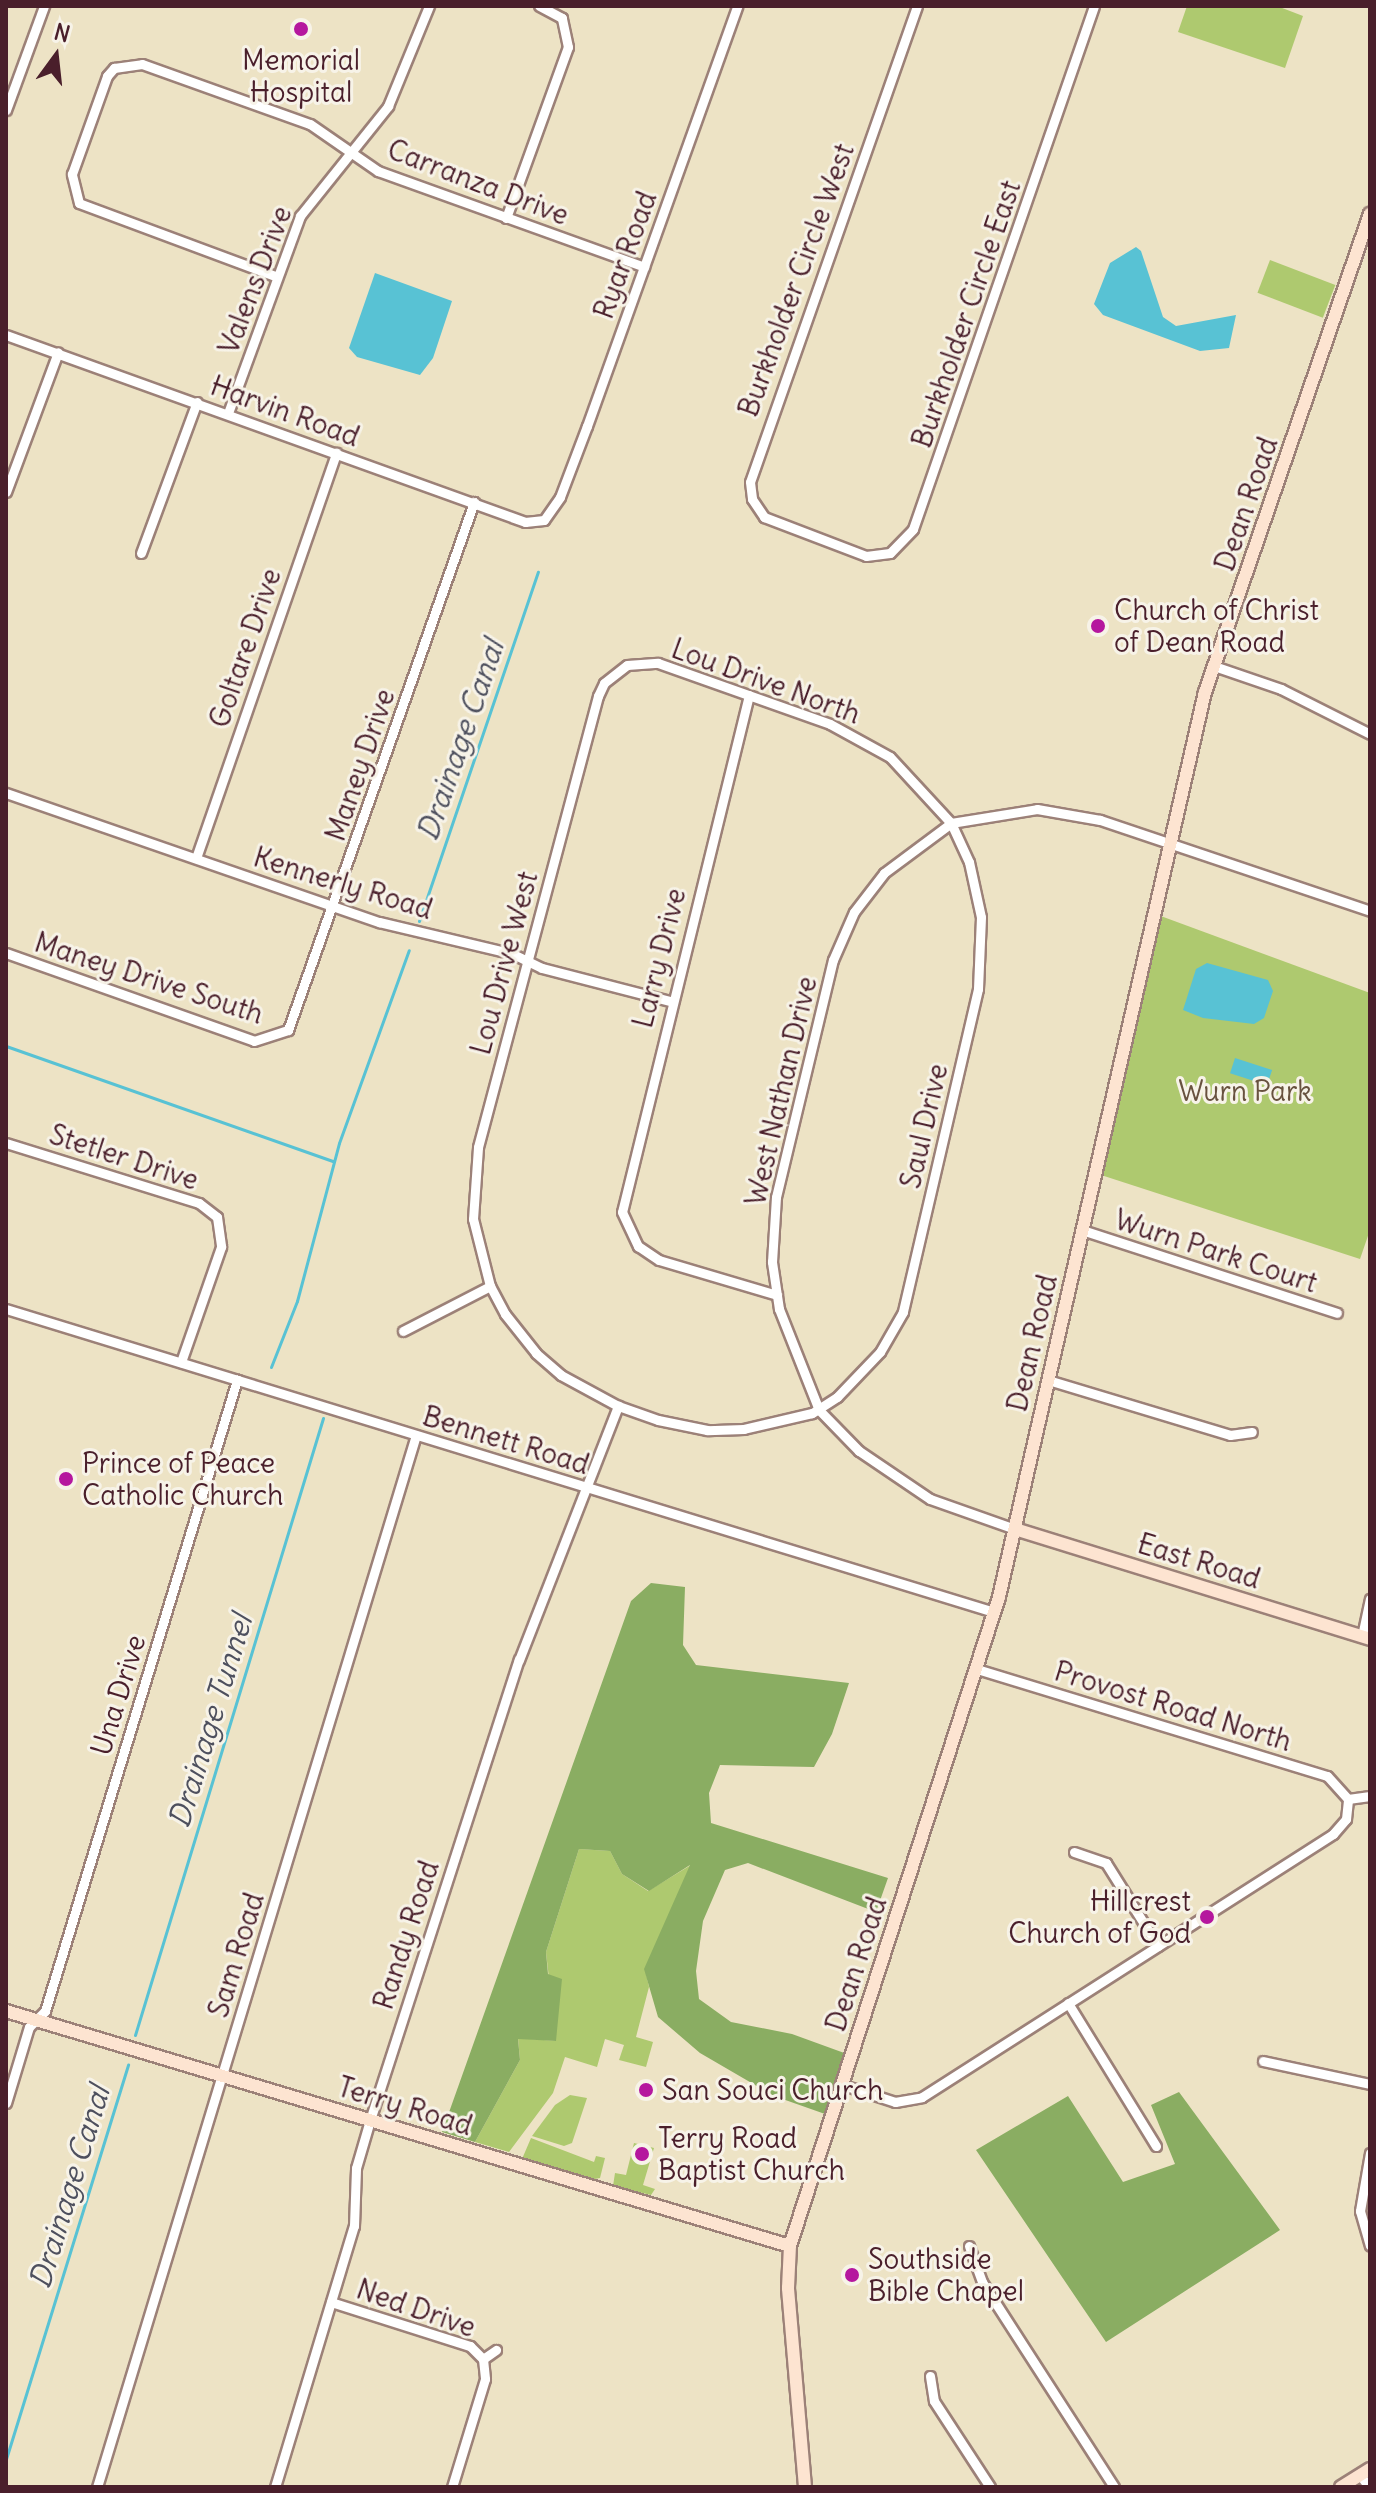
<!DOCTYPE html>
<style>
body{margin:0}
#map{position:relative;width:1376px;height:2493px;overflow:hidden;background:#ede3c5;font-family:Delius,sans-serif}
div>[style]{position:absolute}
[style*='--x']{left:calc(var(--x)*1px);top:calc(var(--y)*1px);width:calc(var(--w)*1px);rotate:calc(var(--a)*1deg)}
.green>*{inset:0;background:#aec96f;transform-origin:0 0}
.forest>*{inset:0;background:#8aad62}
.water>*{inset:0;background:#58c2d4;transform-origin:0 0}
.stream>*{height:3px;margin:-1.5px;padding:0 1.5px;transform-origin:1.5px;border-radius:1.5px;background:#58c2d4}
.roads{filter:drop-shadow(2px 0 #9c8178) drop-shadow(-2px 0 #9c8178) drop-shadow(0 2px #9c8178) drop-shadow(0 -2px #9c8178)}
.street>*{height:9px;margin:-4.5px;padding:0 4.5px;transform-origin:4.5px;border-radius:4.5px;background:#fff}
.secondary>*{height:12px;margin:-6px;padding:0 6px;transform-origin:6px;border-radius:6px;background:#fde4d1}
.dots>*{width:22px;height:22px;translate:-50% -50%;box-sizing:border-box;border:4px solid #f7f3e8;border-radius:50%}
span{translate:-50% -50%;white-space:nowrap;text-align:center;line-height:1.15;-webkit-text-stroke:6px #f7f3e8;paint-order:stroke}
.poi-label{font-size:28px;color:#4a1f2b}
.left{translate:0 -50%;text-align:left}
.right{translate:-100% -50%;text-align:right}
.street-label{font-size:28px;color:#4a1f2b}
.park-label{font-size:28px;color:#68523f}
.water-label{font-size:30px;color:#4e505e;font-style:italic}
.frame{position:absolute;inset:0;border:8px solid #4a1f2b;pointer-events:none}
.north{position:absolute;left:16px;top:16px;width:80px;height:80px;-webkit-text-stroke:6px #f7f3e8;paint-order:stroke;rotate:15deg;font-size:22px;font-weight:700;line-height:32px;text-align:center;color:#4a1f2b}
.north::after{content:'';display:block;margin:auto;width:28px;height:36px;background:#4a1f2b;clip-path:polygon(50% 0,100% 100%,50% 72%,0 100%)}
</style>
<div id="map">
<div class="green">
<div style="clip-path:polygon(1187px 6px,1277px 6px,1303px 16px,1285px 68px,1178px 32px)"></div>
<div style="left:1270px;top:260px;width:70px;height:35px;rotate:21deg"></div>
<div style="clip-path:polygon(1158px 915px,1370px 993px,1370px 1230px,1360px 1259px,1101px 1175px)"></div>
<div style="clip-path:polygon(579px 1849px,610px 1851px,622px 1874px,648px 1891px,691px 1865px,645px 1969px,649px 1987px,636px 2037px,653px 2042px,646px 2067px,619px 2060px,624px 2045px,605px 2039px,597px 2067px,565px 2057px,553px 2093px,509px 2152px,475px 2142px,520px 2060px,518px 2038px,556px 2041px,546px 1952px)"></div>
<div style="clip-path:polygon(570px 2095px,587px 2098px,572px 2143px,564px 2146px,532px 2136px,555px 2105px)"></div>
<div style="clip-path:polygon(531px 2138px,594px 2162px,596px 2156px,605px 2158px,600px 2178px,589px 2180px,522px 2159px)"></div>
<div style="clip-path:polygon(634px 2143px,654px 2148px,643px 2185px,655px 2189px,651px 2195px,613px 2186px,615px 2173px,626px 2175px)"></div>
</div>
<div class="forest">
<div style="clip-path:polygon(651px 1583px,685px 1587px,683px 1645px,696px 1665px,849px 1683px,832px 1734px,814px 1767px,720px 1765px,709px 1793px,711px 1823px,888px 1878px,876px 1912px,748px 1863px,725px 1870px,703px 1921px,696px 1971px,699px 1999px,731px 2022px,792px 2034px,847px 2054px,825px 2114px,774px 2096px,700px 2053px,658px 2017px,644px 1969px,690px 1865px,649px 1891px,622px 1874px,610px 1851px,579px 1849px,546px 1952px,548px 1974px,562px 1979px,556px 2041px,518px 2039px,520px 2060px,475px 2142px,442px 2132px,631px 1601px)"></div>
<div style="clip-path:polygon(1179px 2092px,1280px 2230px,1106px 2342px,976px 2150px,1068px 2096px,1123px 2182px,1175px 2164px,1151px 2105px)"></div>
</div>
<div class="water">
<div style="clip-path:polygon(1136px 247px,1141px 251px,1163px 317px,1176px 326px,1236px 315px,1229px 348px,1200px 351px,1103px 315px,1094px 304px,1110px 263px)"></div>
<div style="clip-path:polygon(375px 273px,452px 301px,433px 358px,420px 375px,357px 357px,349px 348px)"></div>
<div style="clip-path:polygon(1207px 963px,1268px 980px,1273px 991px,1264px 1018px,1254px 1024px,1203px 1018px,1183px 1010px,1196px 969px)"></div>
<div style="left:1235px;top:1058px;width:39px;height:16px;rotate:18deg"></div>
</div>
<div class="stream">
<div style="--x:419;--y:921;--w:369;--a:-71.2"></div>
<div style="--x:6;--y:1046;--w:347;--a:19.4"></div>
<div style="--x:271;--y:1367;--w:71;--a:-68.5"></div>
<div style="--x:297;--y:1301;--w:163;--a:-75.1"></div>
<div style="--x:339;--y:1143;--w:205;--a:-70.1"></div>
<div style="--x:135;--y:2035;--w:645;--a:-73.05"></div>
<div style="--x:6;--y:2459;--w:413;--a:-72.8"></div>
</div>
<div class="roads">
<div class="street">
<div style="--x:917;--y:6;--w:504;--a:109.33"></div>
<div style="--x:750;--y:482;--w:17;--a:83"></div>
<div style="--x:752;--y:499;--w:22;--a:56"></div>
<div style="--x:764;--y:517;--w:109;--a:20.9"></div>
<div style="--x:866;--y:556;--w:24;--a:-7"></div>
<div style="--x:890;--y:553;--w:33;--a:-46"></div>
<div style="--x:913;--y:529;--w:553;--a:-70.91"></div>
<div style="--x:6;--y:110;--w:111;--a:-69.9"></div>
<div style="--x:506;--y:218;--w:182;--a:-70.1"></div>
<div style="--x:568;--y:47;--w:30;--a:-102"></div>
<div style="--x:562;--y:18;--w:26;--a:-152"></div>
<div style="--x:275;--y:276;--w:209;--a:-159.6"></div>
<div style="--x:79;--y:203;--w:30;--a:-104"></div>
<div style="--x:72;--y:174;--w:104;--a:-70.3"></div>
<div style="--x:107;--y:76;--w:11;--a:-49"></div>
<div style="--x:114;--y:68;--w:28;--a:-8"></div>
<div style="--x:142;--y:64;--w:178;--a:19.7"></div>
<div style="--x:310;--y:124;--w:83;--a:34.7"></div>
<div style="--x:378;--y:171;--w:283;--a:19.8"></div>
<div style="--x:6;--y:335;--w:552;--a:19.81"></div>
<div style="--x:525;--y:522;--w:19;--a:-6"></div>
<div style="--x:544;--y:520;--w:28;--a:-55"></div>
<div style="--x:560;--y:497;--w:76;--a:-69.2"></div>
<div style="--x:587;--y:426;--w:446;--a:-70.3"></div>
<div style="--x:228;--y:413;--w:210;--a:-69.9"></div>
<div style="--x:300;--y:216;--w:141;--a:-51.3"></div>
<div style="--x:388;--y:106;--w:108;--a:-67.7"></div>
<div style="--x:6;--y:492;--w:149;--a:-69.6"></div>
<div style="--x:141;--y:553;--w:161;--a:-69.7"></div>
<div style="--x:658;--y:663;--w:182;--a:19.5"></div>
<div style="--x:830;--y:724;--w:68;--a:28.8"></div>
<div style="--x:890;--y:757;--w:90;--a:47.3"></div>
<div style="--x:951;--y:823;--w:43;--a:65.2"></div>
<div style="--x:969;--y:862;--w:56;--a:77.7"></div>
<div style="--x:981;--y:917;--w:72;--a:92.4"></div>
<div style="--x:978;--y:989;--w:332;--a:103.1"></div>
<div style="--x:903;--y:1312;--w:46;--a:119.9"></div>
<div style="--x:880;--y:1352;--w:62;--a:133.7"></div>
<div style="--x:837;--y:1397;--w:30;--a:147"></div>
<div style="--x:812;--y:1413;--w:70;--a:166.8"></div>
<div style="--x:744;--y:1429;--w:37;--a:178"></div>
<div style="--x:707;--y:1430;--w:50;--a:-168.5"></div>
<div style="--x:658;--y:1420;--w:42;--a:-160.7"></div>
<div style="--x:618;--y:1406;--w:65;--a:-151.5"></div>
<div style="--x:561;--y:1375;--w:33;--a:-139"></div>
<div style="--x:536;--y:1353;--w:50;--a:-128.5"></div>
<div style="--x:505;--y:1314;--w:32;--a:-118"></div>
<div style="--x:490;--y:1286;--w:69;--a:-104.2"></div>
<div style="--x:473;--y:1219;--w:72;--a:-86"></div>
<div style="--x:478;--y:1147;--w:467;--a:-75.1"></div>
<div style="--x:598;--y:696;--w:14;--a:-65"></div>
<div style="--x:604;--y:683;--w:29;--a:-38"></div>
<div style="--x:627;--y:665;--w:31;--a:-4"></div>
<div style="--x:1214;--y:666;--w:71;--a:18.9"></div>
<div style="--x:1281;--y:689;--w:100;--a:26.8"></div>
<div style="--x:749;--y:695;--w:532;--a:103.8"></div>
<div style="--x:622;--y:1212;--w:38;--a:65"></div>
<div style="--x:638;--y:1246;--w:25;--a:34"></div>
<div style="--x:659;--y:1260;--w:123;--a:16.5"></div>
<div style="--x:6;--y:793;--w:395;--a:19.1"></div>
<div style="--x:379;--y:922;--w:138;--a:13.4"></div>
<div style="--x:513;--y:954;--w:32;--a:26"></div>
<div style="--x:542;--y:968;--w:132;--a:14.5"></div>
<div style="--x:196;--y:858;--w:429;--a:-70.9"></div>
<div style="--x:6;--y:953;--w:263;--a:19.5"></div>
<div style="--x:254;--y:1041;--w:36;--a:-18"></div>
<div style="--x:288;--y:1030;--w:560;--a:-70.59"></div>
<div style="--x:6;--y:1143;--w:202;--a:17.3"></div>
<div style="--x:199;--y:1203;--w:23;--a:38"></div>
<div style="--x:217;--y:1217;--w:30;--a:82"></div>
<div style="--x:221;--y:1247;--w:122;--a:109.2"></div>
<div style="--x:1082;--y:1230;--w:268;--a:18"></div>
<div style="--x:6;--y:1309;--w:1033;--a:17.05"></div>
<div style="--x:403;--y:1331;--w:98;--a:-27.3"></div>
<div style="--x:1048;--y:1380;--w:190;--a:16.8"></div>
<div style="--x:1230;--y:1435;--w:22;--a:-8"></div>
<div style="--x:1015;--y:1529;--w:90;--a:-160.6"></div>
<div style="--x:930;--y:1499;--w:86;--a:-145.9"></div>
<div style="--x:859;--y:1451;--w:57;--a:-134.3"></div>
<div style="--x:819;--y:1410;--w:109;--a:-111.6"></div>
<div style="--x:779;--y:1309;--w:48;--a:-98.5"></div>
<div style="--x:772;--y:1262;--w:65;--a:-86.5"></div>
<div style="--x:776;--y:1197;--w:244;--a:-76.5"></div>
<div style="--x:833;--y:960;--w:52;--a:-66.4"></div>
<div style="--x:854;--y:912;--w:49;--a:-52.4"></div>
<div style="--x:884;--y:873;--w:84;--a:-36.7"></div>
<div style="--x:951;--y:823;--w:87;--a:-9.2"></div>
<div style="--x:1037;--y:809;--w:64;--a:9.9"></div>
<div style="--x:1100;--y:820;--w:285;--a:18.6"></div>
<div style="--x:1362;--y:1636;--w:38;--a:-78"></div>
<div style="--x:1348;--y:1799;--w:22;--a:-8"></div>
<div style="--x:1074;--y:1852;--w:34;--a:19"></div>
<div style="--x:1106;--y:1863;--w:98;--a:57.9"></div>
<div style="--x:1068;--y:2003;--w:168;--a:58.4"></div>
<div style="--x:1263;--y:2061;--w:109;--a:12.1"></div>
<div style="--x:843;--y:2085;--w:55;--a:18.1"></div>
<div style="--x:895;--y:2102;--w:27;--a:-10"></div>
<div style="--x:922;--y:2097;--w:488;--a:-32.6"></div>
<div style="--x:1333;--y:1834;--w:20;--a:-49"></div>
<div style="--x:1346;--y:1819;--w:20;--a:-84"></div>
<div style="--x:1348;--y:1799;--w:31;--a:-132"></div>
<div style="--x:1327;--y:1776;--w:367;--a:-163"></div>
<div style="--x:6;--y:2103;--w:79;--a:-73.2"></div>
<div style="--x:29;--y:2027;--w:23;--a:-45"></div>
<div style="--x:45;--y:2011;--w:660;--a:-73.08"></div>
<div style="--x:1370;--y:2153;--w:59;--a:99.8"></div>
<div style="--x:1360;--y:2211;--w:36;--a:74"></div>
<div style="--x:969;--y:2246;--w:38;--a:70"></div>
<div style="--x:982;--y:2282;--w:244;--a:57.2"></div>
<div style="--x:331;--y:2302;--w:146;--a:17.6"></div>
<div style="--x:470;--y:2346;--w:18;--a:45"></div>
<div style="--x:483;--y:2359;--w:20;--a:84"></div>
<div style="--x:485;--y:2379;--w:113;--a:107"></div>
<div style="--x:483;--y:2359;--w:16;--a:-35"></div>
<div style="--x:930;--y:2376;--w:25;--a:81"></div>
<div style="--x:934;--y:2401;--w:103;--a:56.9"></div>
<div style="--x:1360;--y:2475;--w:15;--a:53"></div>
<div style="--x:97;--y:2487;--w:1099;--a:-73.13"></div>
<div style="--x:275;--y:2487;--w:273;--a:-73.2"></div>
<div style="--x:354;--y:2226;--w:58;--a:-88"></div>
<div style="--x:356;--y:2168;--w:50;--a:-73.7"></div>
<div style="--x:370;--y:2120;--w:484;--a:-72.1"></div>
<div style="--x:519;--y:1660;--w:273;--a:-68.7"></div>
</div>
<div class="secondary">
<div style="--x:1015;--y:1529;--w:372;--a:17.2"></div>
<div style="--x:6;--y:2011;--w:818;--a:16.69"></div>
<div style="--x:805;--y:2487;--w:200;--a:-94.9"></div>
<div style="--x:788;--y:2288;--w:42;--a:-87.3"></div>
<div style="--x:790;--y:2246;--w:682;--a:-72.15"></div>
<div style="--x:999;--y:1597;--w:928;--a:-77.18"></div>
<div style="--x:1205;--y:692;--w:506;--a:-70.96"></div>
<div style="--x:1341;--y:2487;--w:34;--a:-32"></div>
</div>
</div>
<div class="dots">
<div style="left:301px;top:29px;background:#b5179e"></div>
<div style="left:1098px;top:626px;background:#b5179e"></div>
<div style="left:66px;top:1479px;background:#b5179e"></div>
<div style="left:1207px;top:1917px;background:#b5179e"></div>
<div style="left:646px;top:2090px;background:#b5179e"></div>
<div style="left:642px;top:2154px;background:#b5179e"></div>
<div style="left:852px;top:2275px;background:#b5179e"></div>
</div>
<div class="poi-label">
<span style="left:301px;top:76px">Memorial<br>Hospital</span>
<span class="left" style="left:1114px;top:626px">Church of Christ<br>of Dean Road</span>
<span class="left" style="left:82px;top:1479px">Prince of Peace<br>Catholic Church</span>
<span class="right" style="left:1191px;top:1917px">Hillcrest<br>Church of God</span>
<span class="left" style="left:662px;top:2090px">San Souci Church</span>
<span class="left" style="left:658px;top:2154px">Terry Road<br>Baptist Church</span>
<span class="left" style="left:868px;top:2275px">Southside<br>Bible Chapel</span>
</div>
<div class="street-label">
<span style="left:478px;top:182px;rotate:21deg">Carranza Drive</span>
<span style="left:625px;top:255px;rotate:-70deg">Ryar Road</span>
<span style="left:255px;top:280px;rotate:-69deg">Valens Drive</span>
<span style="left:796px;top:280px;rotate:-70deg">Burkholder Circle West</span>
<span style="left:966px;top:314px;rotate:-71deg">Burkholder Circle East</span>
<span style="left:285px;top:411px;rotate:20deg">Harvin Road</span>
<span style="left:1246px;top:504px;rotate:-71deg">Dean Road</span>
<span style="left:245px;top:648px;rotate:-71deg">Goltare Drive</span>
<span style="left:766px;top:681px;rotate:20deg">Lou Drive North</span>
<span style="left:360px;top:765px;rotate:-71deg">Maney Drive</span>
<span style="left:343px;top:883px;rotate:17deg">Kennerly Road</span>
<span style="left:659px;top:958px;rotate:-76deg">Larry Drive</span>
<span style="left:504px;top:963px;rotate:-75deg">Lou Drive West</span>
<span style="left:149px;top:978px;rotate:18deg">Maney Drive South</span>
<span style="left:781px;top:1091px;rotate:-77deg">West Nathan Drive</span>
<span style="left:924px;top:1126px;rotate:-77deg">Saul Drive</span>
<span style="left:124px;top:1157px;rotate:18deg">Stetler Drive</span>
<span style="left:1216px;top:1251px;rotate:18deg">Wurn Park Court</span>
<span style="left:1032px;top:1343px;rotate:-77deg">Dean Road</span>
<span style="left:506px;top:1440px;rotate:17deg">Bennett Road</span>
<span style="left:1199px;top:1561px;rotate:17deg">East Road</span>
<span style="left:118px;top:1695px;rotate:-73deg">Una Drive</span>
<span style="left:1173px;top:1706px;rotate:17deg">Provost Road North</span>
<span style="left:406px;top:1935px;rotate:-72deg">Randy Road</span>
<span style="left:236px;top:1955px;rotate:-73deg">Sam Road</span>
<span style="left:856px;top:1964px;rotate:-72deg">Dean Road</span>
<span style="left:405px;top:2106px;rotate:17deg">Terry Road</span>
<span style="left:416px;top:2308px;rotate:19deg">Ned Drive</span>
</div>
<div class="park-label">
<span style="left:1245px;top:1091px">Wurn Park</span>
</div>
<div class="water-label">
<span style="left:460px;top:740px;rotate:-71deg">Drainage Canal</span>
<span style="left:210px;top:1721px;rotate:-73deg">Drainage Tunnel</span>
<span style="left:69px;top:2187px;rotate:-73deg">Drainage Canal</span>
</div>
<div class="frame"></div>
<div class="north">N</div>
</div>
